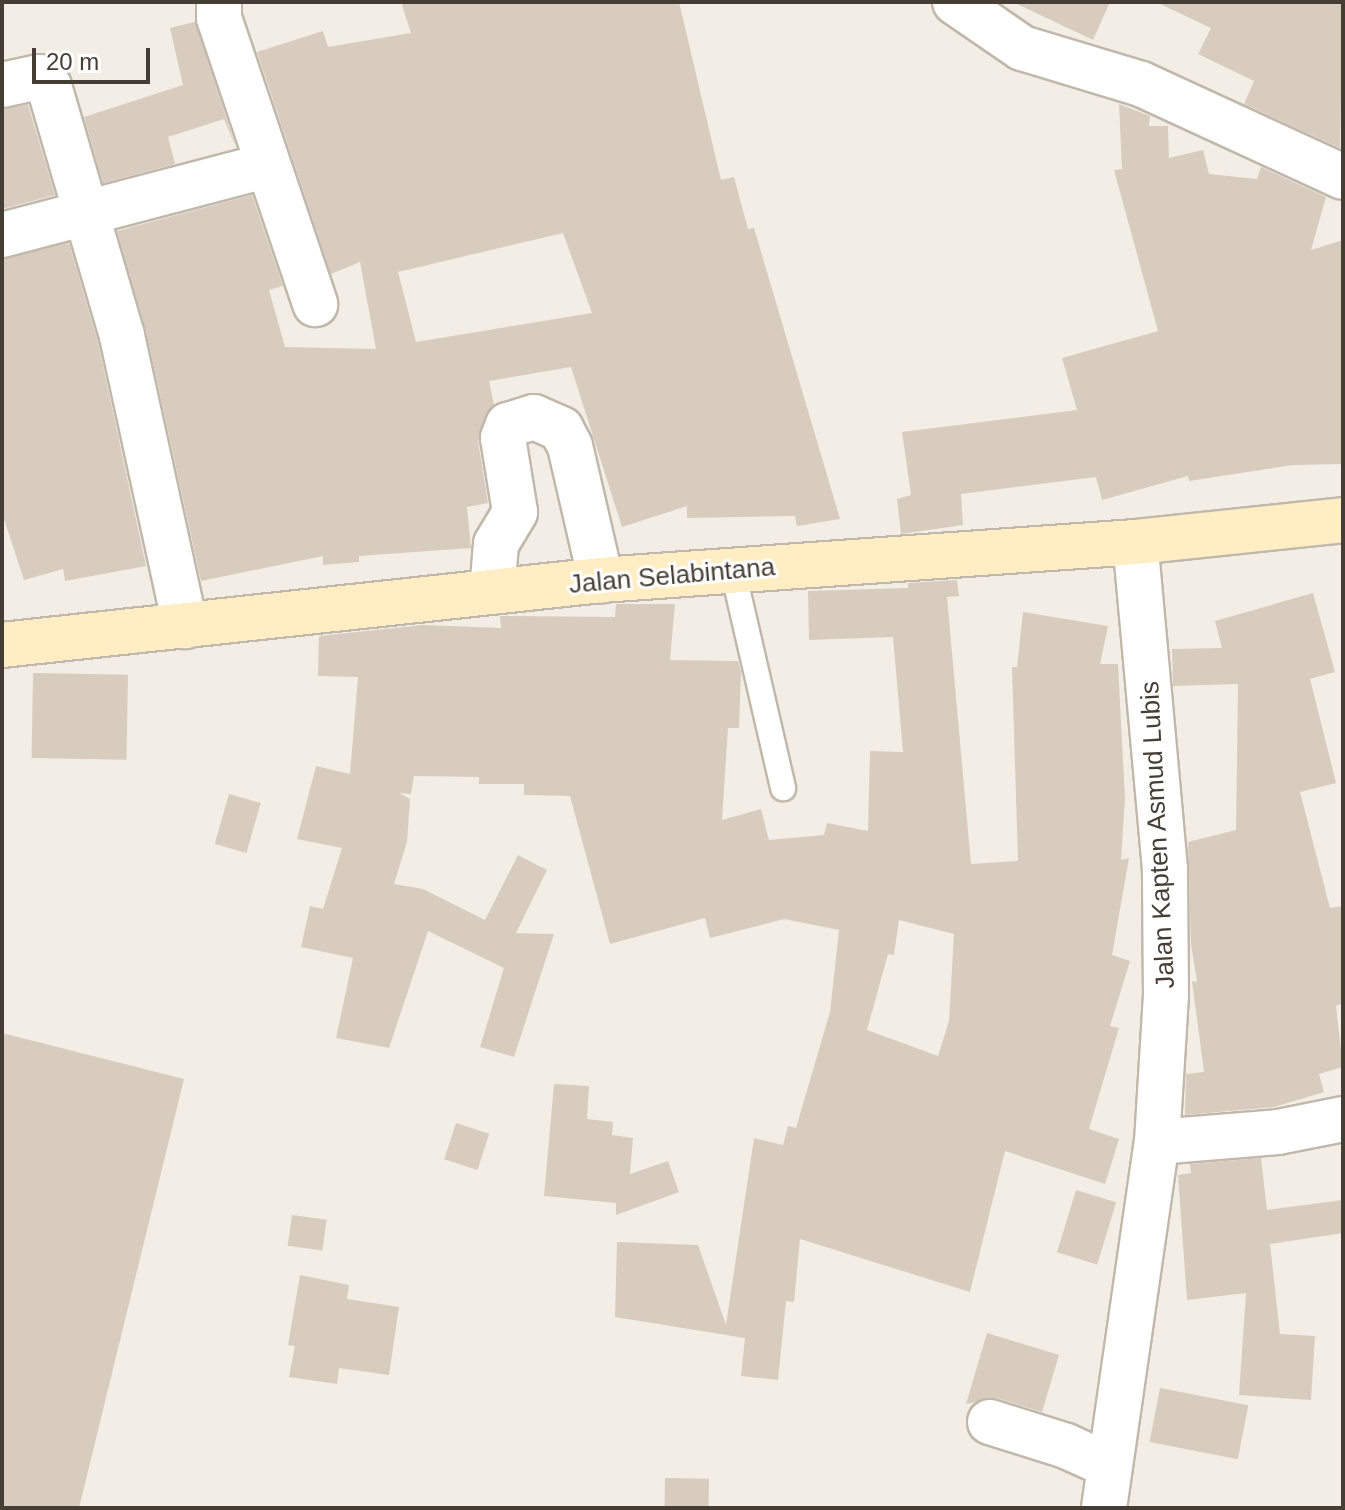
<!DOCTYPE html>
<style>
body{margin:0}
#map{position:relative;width:1345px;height:1510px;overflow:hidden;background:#f3eee5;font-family:Arial,sans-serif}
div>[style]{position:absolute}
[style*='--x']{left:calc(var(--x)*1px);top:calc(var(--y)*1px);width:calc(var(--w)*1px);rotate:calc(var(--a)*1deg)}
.building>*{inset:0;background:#d8ccbe;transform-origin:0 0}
.roads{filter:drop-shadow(2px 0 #c1b8ab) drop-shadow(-2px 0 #c1b8ab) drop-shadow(0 2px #c1b8ab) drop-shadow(0 -2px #c1b8ab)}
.lane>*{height:24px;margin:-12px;padding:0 12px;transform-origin:12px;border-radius:12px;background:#fff}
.street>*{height:44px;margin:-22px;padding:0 22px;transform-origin:22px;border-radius:22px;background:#fff}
.secondary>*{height:44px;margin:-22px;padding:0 22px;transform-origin:22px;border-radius:22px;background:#ffeec3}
span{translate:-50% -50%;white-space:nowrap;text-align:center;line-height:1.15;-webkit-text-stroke:6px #fff;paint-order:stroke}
.street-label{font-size:26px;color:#463e35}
.frame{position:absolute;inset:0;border:4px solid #463e35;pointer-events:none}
.scale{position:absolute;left:32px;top:48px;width:118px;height:36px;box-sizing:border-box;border:4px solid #463e35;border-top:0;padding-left:10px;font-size:24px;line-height:28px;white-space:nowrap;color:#463e35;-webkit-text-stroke:6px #fff;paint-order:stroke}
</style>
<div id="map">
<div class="building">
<div style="clip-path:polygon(evenodd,401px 2px,679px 2px,721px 180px,734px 177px,748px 229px,754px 228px,840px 519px,797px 526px,795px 516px,687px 518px,687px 506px,622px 527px,571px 367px,489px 381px,494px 405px,478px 441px,488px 503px,467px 507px,471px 548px,359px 556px,359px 562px,323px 565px,323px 556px,201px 581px,146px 331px,117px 231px,252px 195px,283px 286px,269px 290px,285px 347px,376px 349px,360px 262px,331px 274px,257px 52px,323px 31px,328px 47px,411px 33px,401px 2px,563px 233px,592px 313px,416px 342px,398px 272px,563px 233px)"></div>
<div style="clip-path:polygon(1013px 2px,1110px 2px,1093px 40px)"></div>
<div style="clip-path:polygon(1156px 2px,1343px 2px,1340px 148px,1244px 104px,1254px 81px,1198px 54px,1211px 28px)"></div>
<div style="clip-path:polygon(195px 22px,236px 148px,224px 119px,168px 137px,175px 164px,103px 183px,84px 117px,183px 85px,170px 28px)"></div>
<div style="clip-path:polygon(1119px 104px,1150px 116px,1149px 126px,1168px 126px,1169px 158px,1203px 150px,1209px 174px,1257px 179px,1261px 167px,1326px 197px,1311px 250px,1343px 240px,1343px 464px,1293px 465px,1189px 481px,1188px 476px,1102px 500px,1096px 477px,961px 494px,963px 525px,901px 534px,897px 499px,911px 495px,902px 432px,1077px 410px,1062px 358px,1158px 331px,1114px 170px,1122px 169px)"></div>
<div style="clip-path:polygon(28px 105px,55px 195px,2px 209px,2px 109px)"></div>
<div style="clip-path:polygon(69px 243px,98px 342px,146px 566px,65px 581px,63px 569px,24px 580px,2px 513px,2px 259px)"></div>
<div style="clip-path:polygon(evenodd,957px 580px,959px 596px,947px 597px,971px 864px,1018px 861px,1012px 667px,1017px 667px,1023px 612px,1108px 626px,1100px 664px,1118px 664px,1125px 798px,1121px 860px,1129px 858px,1112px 955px,1130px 961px,1110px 1026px,1119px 1028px,1089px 1129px,1119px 1139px,1105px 1184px,1005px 1151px,970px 1292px,800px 1239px,794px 1302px,786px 1301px,778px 1380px,741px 1376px,745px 1338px,615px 1317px,617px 1242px,698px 1245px,726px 1325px,754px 1138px,783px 1145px,788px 1126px,796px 1128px,830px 1012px,839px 930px,784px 919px,710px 938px,705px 918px,610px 944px,570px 796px,524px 795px,524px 784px,479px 784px,479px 777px,414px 776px,411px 794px,399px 793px,410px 799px,407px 842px,394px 884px,423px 889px,485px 920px,518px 855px,547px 870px,516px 933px,554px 934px,514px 1057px,480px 1047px,504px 968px,428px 931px,389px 1048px,336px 1038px,353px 958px,301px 947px,310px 906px,323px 909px,342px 848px,297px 839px,316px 766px,350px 774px,358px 677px,318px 676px,319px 636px,422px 625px,501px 628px,500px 616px,615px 617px,616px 604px,675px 604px,670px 660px,738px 661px,741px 672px,739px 728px,728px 728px,722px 820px,761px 809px,769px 840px,824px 835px,827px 823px,868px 831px,870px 751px,903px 752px,893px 637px,809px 640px,808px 591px,908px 588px,908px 583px,957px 580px,899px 920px,954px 934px,949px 1021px,938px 1056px,867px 1030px,888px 954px,894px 955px,899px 920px)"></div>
<div style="clip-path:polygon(1313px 593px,1335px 672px,1310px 679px,1336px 783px,1300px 792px,1330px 908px,1343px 906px,1343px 1003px,1336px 1006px,1343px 1067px,1319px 1074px,1324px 1092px,1274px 1107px,1185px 1115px,1186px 1074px,1204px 1072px,1192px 981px,1197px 982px,1191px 944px,1188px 842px,1236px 830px,1238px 684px,1173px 686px,1172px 649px,1222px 648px,1215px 621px)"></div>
<div style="left:33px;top:673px;width:95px;height:85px;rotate:1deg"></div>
<div style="left:229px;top:794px;width:33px;height:52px;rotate:16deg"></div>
<div style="clip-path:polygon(2px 1033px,184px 1079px,79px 1508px,2px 1508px)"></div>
<div style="clip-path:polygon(554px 1084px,589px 1086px,587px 1119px,613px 1122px,612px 1135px,633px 1138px,630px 1174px,668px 1161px,679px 1192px,616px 1215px,616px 1203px,544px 1196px)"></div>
<div style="left:456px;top:1123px;width:35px;height:38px;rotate:18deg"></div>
<div style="clip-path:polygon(1261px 1158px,1267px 1210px,1343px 1200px,1343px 1233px,1270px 1244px,1280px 1334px,1315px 1336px,1311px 1400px,1239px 1395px,1246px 1293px,1187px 1300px,1178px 1175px,1191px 1173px,1190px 1164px)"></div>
<div style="left:1076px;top:1190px;width:42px;height:65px;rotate:17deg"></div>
<div style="left:292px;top:1215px;width:35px;height:31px;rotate:8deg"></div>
<div style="clip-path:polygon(300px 1275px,349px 1285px,347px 1299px,399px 1307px,389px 1375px,339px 1368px,337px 1384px,289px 1377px,295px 1346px,288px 1345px)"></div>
<div style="clip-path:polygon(987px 1333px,1059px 1355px,1042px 1412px,997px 1398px,966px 1404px)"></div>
<div style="left:1160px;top:1388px;width:90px;height:55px;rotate:11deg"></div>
<div style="left:665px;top:1478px;width:44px;height:30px;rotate:1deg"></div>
</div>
<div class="roads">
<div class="lane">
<div style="--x:733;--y:571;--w:223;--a:77"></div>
</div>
<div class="street">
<div style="--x:219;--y:2;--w:16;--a:90"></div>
<div style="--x:219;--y:18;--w:302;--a:71.4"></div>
<div style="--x:955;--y:2;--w:81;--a:34.5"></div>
<div style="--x:1022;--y:48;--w:124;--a:16.8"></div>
<div style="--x:1141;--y:84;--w:222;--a:24.7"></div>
<div style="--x:2;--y:85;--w:38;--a:-12"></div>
<div style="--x:39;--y:77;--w:13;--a:42"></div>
<div style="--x:49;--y:86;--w:260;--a:73.7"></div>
<div style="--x:122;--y:336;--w:297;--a:77.7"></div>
<div style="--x:2;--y:235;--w:275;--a:-14.7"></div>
<div style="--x:492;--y:592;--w:48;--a:-85.2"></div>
<div style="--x:496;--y:544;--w:37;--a:-59"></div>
<div style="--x:515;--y:512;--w:75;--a:-99.2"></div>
<div style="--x:503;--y:438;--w:14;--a:-69"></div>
<div style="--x:508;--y:425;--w:27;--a:-17"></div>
<div style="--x:534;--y:417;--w:30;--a:24"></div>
<div style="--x:561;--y:429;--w:19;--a:62"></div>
<div style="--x:570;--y:446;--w:138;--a:77"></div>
<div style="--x:1157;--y:1142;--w:121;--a:-4.7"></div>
<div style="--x:1278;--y:1132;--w:66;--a:-11.3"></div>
<div style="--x:990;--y:1422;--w:80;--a:17.5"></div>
<div style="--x:1066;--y:1446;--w:48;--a:24.4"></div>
<div style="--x:1104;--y:1508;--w:370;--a:-81.8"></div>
<div style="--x:1157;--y:1142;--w:147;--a:-86.5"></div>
<div style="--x:1166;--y:995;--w:126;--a:-90.5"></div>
<div style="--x:1165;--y:869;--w:328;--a:-95.2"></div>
</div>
<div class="secondary">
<div style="--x:2;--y:645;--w:603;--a:-6.19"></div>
<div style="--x:601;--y:580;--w:535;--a:-4.07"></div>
<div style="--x:1135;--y:542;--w:209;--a:-6"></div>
</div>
</div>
<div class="street-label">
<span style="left:672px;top:576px;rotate:-5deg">Jalan Selabintana</span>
<span style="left:1158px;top:835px;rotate:-93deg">Jalan Kapten Asmud Lubis</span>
</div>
<div class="frame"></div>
<div class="scale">20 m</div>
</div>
